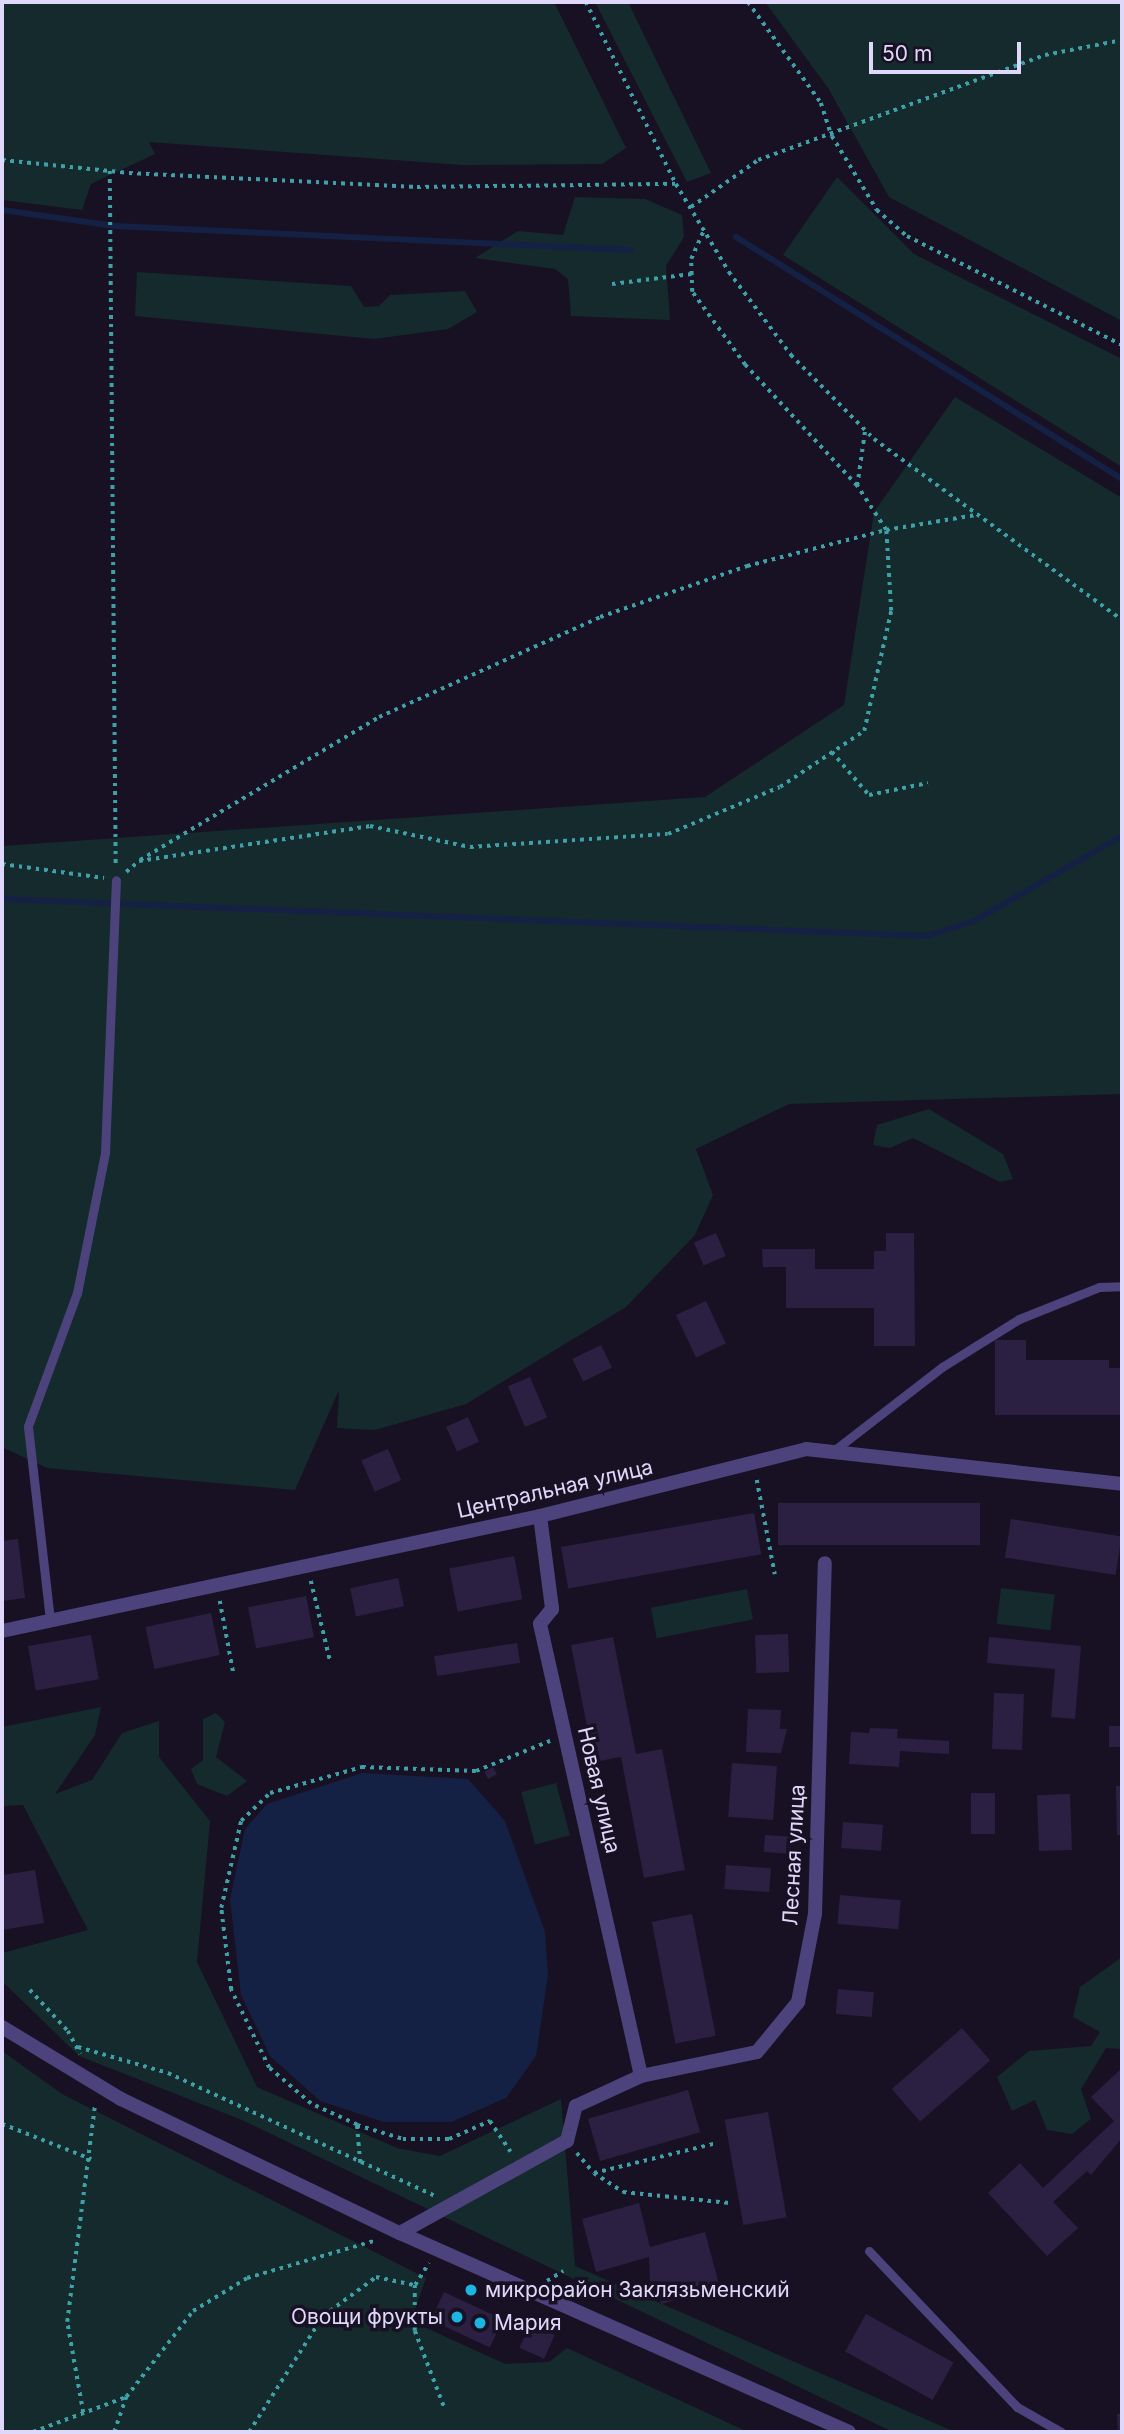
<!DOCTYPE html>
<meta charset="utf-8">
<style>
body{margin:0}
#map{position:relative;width:1124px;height:2434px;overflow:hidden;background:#171123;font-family:Inter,sans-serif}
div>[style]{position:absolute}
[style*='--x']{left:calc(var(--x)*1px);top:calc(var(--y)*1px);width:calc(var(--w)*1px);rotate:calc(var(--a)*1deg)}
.green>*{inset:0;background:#152a2c;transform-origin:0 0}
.water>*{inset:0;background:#142144}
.stream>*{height:6px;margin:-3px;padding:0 3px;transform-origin:3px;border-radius:3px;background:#142144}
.building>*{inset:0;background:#2b2042;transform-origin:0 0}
.path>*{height:3.5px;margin-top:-1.75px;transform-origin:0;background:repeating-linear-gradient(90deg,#3ea1a8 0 3.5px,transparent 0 8.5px)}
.service>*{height:9px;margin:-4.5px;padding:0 4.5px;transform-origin:4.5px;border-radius:4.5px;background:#4c427c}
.minor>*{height:14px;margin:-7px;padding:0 7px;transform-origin:7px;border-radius:7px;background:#4c427c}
.tertiary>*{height:14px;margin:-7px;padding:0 7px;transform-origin:7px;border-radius:7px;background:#4c427c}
.dots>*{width:19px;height:19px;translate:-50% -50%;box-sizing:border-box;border:4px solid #171123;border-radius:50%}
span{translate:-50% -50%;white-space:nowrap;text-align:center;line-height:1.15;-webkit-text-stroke:7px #171123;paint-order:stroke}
.street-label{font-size:21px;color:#e0d8fa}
.poi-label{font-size:21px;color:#e0d8fa}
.left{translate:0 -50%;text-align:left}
.right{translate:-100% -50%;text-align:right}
.frame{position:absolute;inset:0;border:4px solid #e0d8fa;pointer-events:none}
.scale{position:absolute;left:869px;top:42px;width:152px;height:32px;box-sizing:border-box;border:4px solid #e0d8fa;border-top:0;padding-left:9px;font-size:21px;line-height:24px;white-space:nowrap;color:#e0d8fa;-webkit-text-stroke:5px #171123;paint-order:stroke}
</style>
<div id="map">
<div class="green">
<div style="clip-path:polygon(2px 2px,554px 2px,626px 148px,602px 164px,462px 165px,149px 142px,155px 154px,91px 184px,82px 210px,2px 200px)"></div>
<div style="clip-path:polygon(595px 2px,628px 2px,711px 173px,687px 182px)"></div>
<div style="clip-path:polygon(765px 2px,1122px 2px,1122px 321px,889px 197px,828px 88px)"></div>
<div style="clip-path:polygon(837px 177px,914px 254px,1122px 359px,1122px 467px,783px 255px)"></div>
<div style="clip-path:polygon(575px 197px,645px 199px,682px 215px,684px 237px,666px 266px,670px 320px,571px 316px,568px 279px,555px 269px,475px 258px,518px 231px,563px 235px)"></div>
<div style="clip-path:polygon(137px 272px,351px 286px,364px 307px,379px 306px,390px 295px,465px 291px,477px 312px,448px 329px,374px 339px,135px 316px)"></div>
<div style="clip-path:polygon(955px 397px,1122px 498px,1122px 1094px,789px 1104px,696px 1149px,713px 1195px,695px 1235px,626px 1307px,466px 1404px,375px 1430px,337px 1428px,339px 1390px,295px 1490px,47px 1468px,2px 1447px,2px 846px,705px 797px,844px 705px,874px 512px)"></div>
<div style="clip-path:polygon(929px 1109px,1003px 1154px,1013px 1179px,1000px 1182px,913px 1138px,890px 1148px,873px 1145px,877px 1125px)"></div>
<div style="left:1001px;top:1588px;width:54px;height:36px;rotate:7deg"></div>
<div style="left:747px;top:1589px;width:31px;height:98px;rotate:79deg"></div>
<div style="clip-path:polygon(101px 1707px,95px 1735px,55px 1794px,92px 1780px,122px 1733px,159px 1721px,159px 1757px,210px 1821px,197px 1962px,257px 2087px,397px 2148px,440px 2156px,561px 2099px,575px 2266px,955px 2432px,893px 2432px,242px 2120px,79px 2056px,2px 1981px,2px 1953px,88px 1930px,23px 1805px,2px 1806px,2px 1727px)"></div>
<div style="clip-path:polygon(216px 1713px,225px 1722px,216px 1757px,247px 1781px,227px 1796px,197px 1784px,191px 1769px,203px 1760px,203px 1719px)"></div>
<div style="left:556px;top:1783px;width:54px;height:36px;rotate:75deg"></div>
<div style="clip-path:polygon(1122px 1957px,1122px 2049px,1106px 2048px,1081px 2089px,1091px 2119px,1072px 2134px,1047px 2130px,1035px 2100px,1012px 2111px,997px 2077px,1029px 2051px,1091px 2046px,1100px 2032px,1073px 2017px,1080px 1987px)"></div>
<div style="clip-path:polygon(2px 2051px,62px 2094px,426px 2278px,411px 2321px,505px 2364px,549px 2362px,567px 2348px,748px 2432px,2px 2432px)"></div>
</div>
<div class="water">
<div style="clip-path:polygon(362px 1773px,468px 1779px,505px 1821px,545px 1932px,548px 1975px,536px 2056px,506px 2098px,451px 2122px,384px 2122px,320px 2101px,270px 2056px,241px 1995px,230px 1899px,245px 1829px,267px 1804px)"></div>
</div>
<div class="stream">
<div style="--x:2;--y:210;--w:114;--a:8.1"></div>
<div style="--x:115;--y:226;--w:516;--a:2.67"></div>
<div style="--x:736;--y:237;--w:456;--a:32.1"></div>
<div style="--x:2;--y:899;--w:926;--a:2.29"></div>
<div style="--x:927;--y:936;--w:49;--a:-17.7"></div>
<div style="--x:974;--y:921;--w:171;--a:-29.9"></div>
</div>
<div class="building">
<div style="left:716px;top:1233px;width:25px;height:24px;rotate:67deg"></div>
<div style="clip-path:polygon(886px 1233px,914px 1233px,915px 1346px,874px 1346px,874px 1308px,786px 1308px,786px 1267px,763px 1267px,762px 1249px,815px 1249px,815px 1269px,874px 1269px,874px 1251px,886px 1251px)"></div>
<div style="left:706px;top:1301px;width:47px;height:33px;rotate:65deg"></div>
<div style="clip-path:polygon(995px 1340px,1026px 1340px,1026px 1360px,1109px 1360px,1109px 1368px,1122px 1368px,1122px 1415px,995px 1415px)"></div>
<div style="left:601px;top:1345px;width:25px;height:32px;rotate:64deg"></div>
<div style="left:530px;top:1377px;width:44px;height:24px;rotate:67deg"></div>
<div style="left:468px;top:1417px;width:27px;height:24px;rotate:66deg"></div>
<div style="left:388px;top:1449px;width:34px;height:29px;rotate:67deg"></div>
<div style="left:778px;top:1503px;width:202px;height:42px"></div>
<div style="left:754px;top:1513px;width:42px;height:196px;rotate:80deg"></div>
<div style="left:1011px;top:1519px;width:112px;height:39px;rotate:9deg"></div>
<div style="clip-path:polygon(18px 1539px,25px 1598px,2px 1601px,2px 1541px)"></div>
<div style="left:514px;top:1556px;width:44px;height:66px;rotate:79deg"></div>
<div style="left:398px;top:1578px;width:29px;height:49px;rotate:78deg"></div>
<div style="left:306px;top:1596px;width:42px;height:59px;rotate:79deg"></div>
<div style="left:211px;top:1613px;width:43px;height:67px;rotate:78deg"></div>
<div style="left:788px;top:1634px;width:38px;height:33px;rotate:88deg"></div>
<div style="left:91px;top:1635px;width:45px;height:64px;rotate:80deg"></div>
<div style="clip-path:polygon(613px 1637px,636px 1754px,662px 1749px,685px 1870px,644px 1878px,621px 1757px,594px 1762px,571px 1645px)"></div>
<div style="clip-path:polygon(989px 1637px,1081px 1646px,1075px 1719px,1051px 1717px,1055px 1669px,987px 1663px)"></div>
<div style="left:517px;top:1643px;width:20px;height:84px;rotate:81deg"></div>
<div style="left:994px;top:1693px;width:30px;height:56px;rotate:2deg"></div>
<div style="clip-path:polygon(748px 1709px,781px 1710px,780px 1729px,787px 1729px,781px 1753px,746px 1752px)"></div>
<div style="left:1109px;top:1726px;width:13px;height:21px"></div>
<div style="clip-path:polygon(870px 1728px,898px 1729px,897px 1738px,949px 1741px,949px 1754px,900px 1751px,899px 1767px,849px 1764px,851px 1732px,869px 1733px)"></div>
<div style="left:732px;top:1763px;width:45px;height:54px;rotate:4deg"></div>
<div style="left:493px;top:1767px;width:8px;height:10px;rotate:60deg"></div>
<div style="clip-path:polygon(1116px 1786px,1122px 1786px,1122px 1835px,1117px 1835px)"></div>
<div style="left:971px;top:1793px;width:24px;height:41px"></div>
<div style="left:1070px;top:1794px;width:56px;height:33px;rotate:88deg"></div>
<div style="left:843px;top:1822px;width:40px;height:26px;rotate:4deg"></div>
<div style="left:765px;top:1835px;width:26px;height:17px;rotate:4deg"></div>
<div style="left:726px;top:1865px;width:45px;height:24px;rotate:4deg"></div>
<div style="clip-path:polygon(35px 1870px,44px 1923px,2px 1930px,2px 1875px)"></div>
<div style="left:840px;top:1895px;width:61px;height:29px;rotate:5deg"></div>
<div style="left:692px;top:1914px;width:124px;height:41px;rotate:79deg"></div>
<div style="left:838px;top:1989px;width:36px;height:25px;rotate:5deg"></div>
<div style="left:962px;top:2028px;width:43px;height:93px;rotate:49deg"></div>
<div style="clip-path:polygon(1122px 2068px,1122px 2138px,1091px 2175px,1087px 2171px,1053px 2202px,1078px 2228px,1047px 2256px,988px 2193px,1020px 2163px,1043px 2188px,1114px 2121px,1091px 2097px)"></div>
<div style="left:688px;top:2090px;width:44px;height:104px;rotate:74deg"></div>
<div style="left:768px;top:2112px;width:107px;height:44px;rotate:80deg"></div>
<div style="clip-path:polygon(639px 2203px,650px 2247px,705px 2232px,720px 2288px,661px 2304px,656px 2281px,650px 2283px,649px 2257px,596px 2272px,582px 2219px)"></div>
<div style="left:444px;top:2292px;width:65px;height:31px;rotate:25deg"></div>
<div style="left:866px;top:2314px;width:100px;height:43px;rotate:29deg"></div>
<div style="left:530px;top:2324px;width:27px;height:26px;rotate:24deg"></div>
<div style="clip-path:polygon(1122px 2413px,1122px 2432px,1118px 2432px,1117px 2414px)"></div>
</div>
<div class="path">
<div style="--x:586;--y:2;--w:203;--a:63.7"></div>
<div style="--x:676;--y:184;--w:103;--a:58.9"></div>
<div style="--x:729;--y:272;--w:104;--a:53.2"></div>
<div style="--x:791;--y:355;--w:118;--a:45.3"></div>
<div style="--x:874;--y:439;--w:307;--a:36.1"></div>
<div style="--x:748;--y:2;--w:125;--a:54.1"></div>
<div style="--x:821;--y:103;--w:35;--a:72"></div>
<div style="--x:832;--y:136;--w:87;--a:58.7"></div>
<div style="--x:877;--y:210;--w:40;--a:41"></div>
<div style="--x:907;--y:236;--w:241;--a:26.9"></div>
<div style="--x:2;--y:160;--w:128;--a:5.8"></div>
<div style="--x:129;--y:173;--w:288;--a:2.8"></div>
<div style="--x:417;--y:187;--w:259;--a:-0.7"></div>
<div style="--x:110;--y:171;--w:696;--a:89.51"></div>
<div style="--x:691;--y:207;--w:82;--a:-35"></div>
<div style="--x:758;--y:160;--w:306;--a:-20.1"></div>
<div style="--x:1045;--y:55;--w:78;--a:-11"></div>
<div style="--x:612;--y:284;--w:80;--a:-7.2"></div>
<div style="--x:857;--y:486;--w:57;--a:-81.9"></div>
<div style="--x:832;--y:752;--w:57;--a:49.3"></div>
<div style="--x:869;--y:795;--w:60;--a:-11.5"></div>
<div style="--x:140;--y:860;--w:279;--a:-30.9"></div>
<div style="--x:379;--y:717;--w:243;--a:-24.3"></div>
<div style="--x:600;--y:617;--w:156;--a:-19.1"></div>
<div style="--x:747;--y:566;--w:144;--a:-14.5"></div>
<div style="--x:886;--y:530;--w:91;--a:-9.5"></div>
<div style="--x:2;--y:864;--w:103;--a:7.8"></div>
<div style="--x:126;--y:872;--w:17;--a:-40"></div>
<div style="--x:139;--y:861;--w:234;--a:-8.6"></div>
<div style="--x:370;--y:826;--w:102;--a:11.9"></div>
<div style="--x:470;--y:847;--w:198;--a:-3.8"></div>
<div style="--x:668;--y:834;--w:121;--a:-22.8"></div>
<div style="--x:780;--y:787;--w:101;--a:-33.7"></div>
<div style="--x:864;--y:731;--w:123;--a:-77.3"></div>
<div style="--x:891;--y:611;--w:81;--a:-93.5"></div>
<div style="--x:886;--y:530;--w:53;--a:-123.4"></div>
<div style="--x:857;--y:486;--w:165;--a:-132.8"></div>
<div style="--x:745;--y:365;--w:90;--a:-126"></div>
<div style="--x:692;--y:292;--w:33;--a:-92"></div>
<div style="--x:691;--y:259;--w:32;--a:-66"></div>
<div style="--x:757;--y:1480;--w:96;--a:79.2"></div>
<div style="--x:311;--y:1581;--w:81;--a:76.5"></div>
<div style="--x:220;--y:1601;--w:76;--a:79.4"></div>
<div style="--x:30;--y:1990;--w:56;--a:47.2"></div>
<div style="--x:68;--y:2031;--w:26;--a:62"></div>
<div style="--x:78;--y:2047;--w:94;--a:16.1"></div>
<div style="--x:168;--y:2073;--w:294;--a:24.7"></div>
<div style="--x:2;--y:2124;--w:96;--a:21.5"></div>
<div style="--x:357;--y:2125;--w:48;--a:16.9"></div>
<div style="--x:403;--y:2139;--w:46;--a:0"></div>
<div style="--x:449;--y:2139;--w:45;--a:-23.7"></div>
<div style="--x:490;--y:2121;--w:37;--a:56"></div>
<div style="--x:577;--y:2153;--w:26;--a:50"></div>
<div style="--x:594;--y:2173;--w:127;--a:-13.7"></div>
<div style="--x:360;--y:2163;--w:38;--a:-95"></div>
<div style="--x:357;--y:2125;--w:51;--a:-155.5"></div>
<div style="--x:311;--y:2104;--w:55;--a:-139.4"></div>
<div style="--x:269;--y:2068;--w:87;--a:-116"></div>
<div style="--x:231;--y:1990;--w:83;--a:-97"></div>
<div style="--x:221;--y:1908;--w:89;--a:-77.1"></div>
<div style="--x:241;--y:1821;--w:40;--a:-44"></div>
<div style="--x:270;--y:1793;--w:96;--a:-15.8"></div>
<div style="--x:362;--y:1767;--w:114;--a:2"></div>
<div style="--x:476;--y:1771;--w:80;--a:-22.1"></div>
<div style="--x:594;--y:2173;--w:35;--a:33"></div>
<div style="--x:623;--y:2192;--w:107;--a:5.9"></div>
<div style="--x:547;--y:2281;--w:19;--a:-32"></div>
<div style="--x:415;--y:2285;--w:46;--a:90"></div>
<div style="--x:415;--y:2331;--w:84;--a:69"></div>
<div style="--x:83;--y:2413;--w:92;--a:-100"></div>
<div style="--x:67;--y:2322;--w:220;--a:-82.7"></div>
<div style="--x:33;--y:2432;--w:99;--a:-20.6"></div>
<div style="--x:126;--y:2397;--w:109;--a:-52.1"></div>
<div style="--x:193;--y:2311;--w:63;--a:-31.4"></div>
<div style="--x:247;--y:2278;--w:135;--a:-16.3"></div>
<div style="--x:114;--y:2432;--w:37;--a:-71"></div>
<div style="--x:249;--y:2432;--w:138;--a:-57.5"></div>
<div style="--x:323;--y:2316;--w:66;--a:-36.3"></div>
<div style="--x:376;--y:2277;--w:40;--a:12"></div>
<div style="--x:415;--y:2285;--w:26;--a:-58"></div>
</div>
<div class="service">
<div style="--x:832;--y:1452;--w:139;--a:-37.7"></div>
<div style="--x:942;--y:1367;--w:91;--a:-31.9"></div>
<div style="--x:1019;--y:1319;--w:86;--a:-21.8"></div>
<div style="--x:1099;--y:1287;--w:23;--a:-2"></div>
<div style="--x:50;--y:1620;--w:195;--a:-96.5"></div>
<div style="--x:28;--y:1426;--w:142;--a:-69.8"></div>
<div style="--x:77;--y:1293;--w:143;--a:-78.7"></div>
<div style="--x:105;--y:1153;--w:273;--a:-87.7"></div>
<div style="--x:869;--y:2251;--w:215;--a:46.5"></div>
<div style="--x:1017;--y:2407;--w:51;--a:29.6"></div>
</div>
<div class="minor">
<div style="--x:540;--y:1516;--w:94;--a:82.6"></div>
<div style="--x:552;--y:1609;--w:19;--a:129"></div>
<div style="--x:540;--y:1624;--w:463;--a:77.4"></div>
<div style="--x:2;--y:1631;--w:550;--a:-12.07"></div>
<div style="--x:540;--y:1516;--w:274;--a:-14.1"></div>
<div style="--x:806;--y:1449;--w:318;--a:6.3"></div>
<div style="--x:400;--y:2233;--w:191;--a:-28.9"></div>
<div style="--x:567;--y:2141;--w:36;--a:-76"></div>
<div style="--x:576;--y:2106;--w:72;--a:-24.8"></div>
<div style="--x:641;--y:2076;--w:118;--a:-11.7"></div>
<div style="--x:757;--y:2052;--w:65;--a:-50.6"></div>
<div style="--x:798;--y:2002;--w:90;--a:-79.1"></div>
<div style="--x:815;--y:1914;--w:351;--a:-88.4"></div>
</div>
<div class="tertiary">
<div style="--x:2;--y:2027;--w:139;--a:31.2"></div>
<div style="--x:121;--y:2099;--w:310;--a:25.7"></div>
<div style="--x:400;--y:2233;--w:491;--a:23.9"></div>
</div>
<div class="dots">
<div style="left:471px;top:2290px;background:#1cb5e2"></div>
<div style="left:457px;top:2317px;background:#1cb5e2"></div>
<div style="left:480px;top:2323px;background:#1cb5e2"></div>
</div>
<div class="street-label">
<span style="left:555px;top:1489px;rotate:-13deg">Центральная улица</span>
<span style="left:599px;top:1790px;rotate:77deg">Новая улица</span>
<span style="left:794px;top:1855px;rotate:-87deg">Лесная улица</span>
</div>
<div class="poi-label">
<span class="left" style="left:485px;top:2290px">микрорайон Заклязьменский</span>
<span class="right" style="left:443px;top:2317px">Овощи фрукты</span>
<span class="left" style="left:494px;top:2323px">Мария</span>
</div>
<div class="frame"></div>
<div class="scale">50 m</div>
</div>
